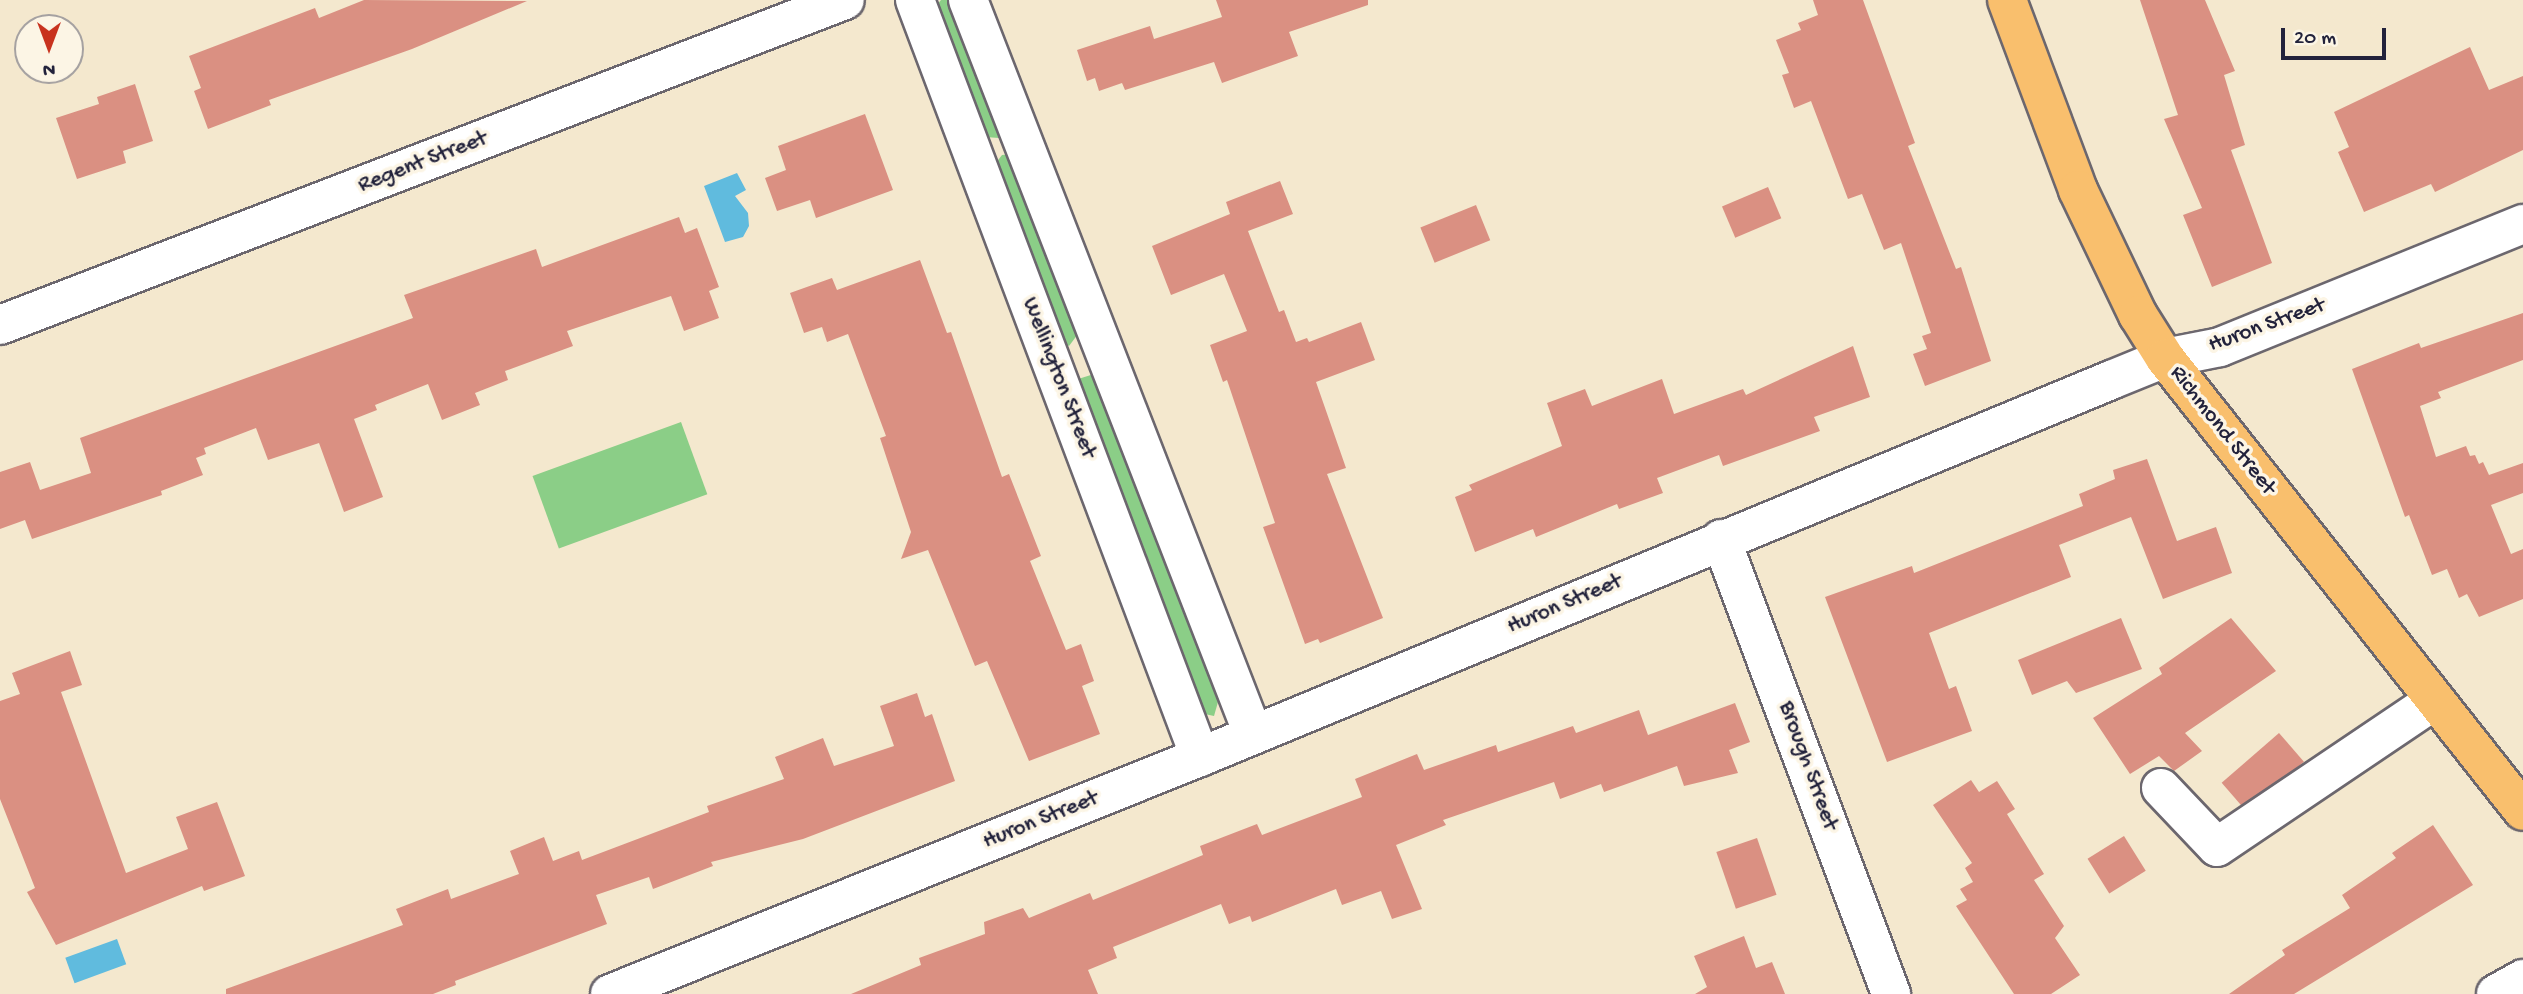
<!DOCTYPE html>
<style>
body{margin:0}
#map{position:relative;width:2523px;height:994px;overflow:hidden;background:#f4e8ce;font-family:"Gochi Hand",sans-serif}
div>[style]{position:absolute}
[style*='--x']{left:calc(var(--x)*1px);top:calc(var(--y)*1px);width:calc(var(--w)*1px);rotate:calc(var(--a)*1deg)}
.green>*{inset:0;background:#8bce87;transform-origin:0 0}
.water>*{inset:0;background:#60bbde;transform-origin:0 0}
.building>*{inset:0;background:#da9082;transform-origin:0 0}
.roads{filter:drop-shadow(2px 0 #6c676e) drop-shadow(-2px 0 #6c676e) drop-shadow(0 2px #6c676e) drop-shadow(0 -2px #6c676e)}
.minor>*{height:38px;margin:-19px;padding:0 19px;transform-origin:19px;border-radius:19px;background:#fff}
.major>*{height:38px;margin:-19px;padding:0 19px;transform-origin:19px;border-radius:19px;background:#f9bf6d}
span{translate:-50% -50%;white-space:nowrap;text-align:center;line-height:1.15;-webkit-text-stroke:7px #fcf5e5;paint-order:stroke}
.street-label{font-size:23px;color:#22223b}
.north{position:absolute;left:14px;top:14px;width:70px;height:70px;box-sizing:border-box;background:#fcf5e5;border:2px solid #a5a1a1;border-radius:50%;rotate:180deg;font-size:19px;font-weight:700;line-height:28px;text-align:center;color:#22223b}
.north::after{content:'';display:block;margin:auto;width:24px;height:32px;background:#c8321e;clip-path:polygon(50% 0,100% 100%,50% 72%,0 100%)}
.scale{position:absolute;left:2281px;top:28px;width:105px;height:32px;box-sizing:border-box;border:4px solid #22223b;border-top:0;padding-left:9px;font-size:21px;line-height:24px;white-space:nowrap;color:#22223b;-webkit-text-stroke:5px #fcf5e5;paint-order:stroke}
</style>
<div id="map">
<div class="green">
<div style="clip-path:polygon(941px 0,953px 0,1004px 128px,999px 138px,985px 137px,937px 5px)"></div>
<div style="clip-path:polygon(1012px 154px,1078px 334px,1069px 346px,1057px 340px,995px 164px,1002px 155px)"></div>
<div style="clip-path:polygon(1094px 374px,1218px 702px,1214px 716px,1200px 713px,1075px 380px)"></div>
<div style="left:681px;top:422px;width:77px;height:158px;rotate:70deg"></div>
</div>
<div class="water">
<div style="clip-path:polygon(737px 173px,746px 190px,735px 196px,748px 213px,749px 226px,743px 237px,725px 242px,704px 186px)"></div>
<div style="left:117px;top:939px;width:27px;height:55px;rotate:70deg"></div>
</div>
<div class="building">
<div style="clip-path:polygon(364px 0,527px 1px,412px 49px,269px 100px,271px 105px,208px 129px,194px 91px,201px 88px,189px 56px,315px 8px,319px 18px)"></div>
<div style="clip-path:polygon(1216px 0,1368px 0,1368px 5px,1289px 32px,1298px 56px,1222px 83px,1214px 62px,1125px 90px,1122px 83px,1099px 91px,1095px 78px,1087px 81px,1077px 50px,1150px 26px,1154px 39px,1222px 17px)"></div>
<div style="clip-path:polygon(1813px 0,1863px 0,1915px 143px,1908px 146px,1956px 269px,1961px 267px,1991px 361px,1925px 386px,1913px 354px,1927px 349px,1922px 336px,1931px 333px,1901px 243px,1884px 250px,1862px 194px,1848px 199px,1811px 101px,1794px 108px,1782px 75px,1789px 73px,1776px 40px,1801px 30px,1798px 23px,1818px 15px)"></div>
<div style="clip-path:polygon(2140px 0,2205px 0,2235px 71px,2224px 75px,2245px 145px,2231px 150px,2272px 263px,2212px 287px,2183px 215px,2202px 208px,2164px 119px,2178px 115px)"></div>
<div style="clip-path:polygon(2470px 47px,2489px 90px,2523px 76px,2523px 150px,2435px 192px,2431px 184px,2364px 212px,2338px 152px,2349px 147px,2334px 112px)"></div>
<div style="clip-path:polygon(135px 84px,153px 141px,123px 151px,126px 163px,77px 179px,56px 118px,99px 104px,97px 97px)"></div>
<div style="clip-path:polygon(865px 114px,893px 190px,816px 218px,810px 200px,777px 211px,765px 178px,786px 170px,778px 146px)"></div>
<div style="clip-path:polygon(1280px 181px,1293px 214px,1248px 231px,1279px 312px,1284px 310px,1296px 342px,1307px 338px,1309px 342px,1361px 322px,1375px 360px,1316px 382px,1346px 468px,1327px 474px,1383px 618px,1320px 643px,1318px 639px,1305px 644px,1263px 527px,1275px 523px,1227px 380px,1223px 382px,1210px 345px,1247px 331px,1224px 274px,1171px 295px,1152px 246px,1230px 214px,1226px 202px)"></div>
<div style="left:1768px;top:187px;width:34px;height:50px;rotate:67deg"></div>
<div style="left:1476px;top:205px;width:38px;height:60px;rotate:68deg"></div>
<div style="clip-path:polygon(679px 217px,685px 233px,697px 228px,719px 287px,709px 291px,719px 318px,684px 331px,671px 296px,567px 331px,573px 346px,505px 371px,508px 380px,475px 393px,480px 405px,442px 420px,428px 384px,375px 405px,377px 410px,354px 419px,383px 497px,344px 512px,319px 443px,268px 460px,256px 428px,204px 448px,206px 454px,196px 458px,203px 475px,161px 491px,162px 495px,32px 539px,25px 520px,0 529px,0 472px,30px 462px,40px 490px,91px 473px,80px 438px,413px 318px,404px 295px,536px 249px,542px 267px)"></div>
<div style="clip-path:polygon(920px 260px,947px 333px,951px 332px,1002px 477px,1009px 474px,1041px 556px,1030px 561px,1066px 650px,1081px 644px,1094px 681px,1082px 686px,1100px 734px,1029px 761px,987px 661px,975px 666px,928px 550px,901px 559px,911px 532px,880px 438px,886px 436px,848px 334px,827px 342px,822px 327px,804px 333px,790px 293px,832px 278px,837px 290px)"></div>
<div style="clip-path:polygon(2523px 313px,2523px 360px,2438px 392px,2441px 398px,2420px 406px,2436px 457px,2466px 446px,2470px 456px,2475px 455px,2479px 464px,2483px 462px,2489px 475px,2523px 463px,2523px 493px,2491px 505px,2511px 554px,2523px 549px,2523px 599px,2479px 617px,2467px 594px,2459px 598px,2447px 569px,2432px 575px,2409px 515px,2405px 517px,2352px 369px,2419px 343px,2421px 348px)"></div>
<div style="clip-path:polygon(1853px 346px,1870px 397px,1814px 417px,1820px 431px,1723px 466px,1719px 455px,1657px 478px,1663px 493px,1619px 509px,1617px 504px,1536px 537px,1533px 529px,1475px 552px,1455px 497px,1472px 490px,1469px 485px,1562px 446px,1547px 403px,1585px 389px,1592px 406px,1662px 379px,1674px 414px,1743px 389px,1746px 395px)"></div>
<div style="clip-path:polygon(2147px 459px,2177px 541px,2216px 527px,2232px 573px,2163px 599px,2131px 517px,2059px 545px,2071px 577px,1929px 633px,1949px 689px,1956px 686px,1972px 731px,1887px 762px,1825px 597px,1912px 566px,1914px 573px,2083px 506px,2079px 494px,2115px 479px,2113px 470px)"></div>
<div style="clip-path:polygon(2121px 618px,2142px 669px,2076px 693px,2067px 681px,2032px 695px,2018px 660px)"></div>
<div style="clip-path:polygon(2231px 618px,2276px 671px,2185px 733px,2202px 751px,2174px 771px,2159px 756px,2130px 774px,2093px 718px,2162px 674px,2159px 668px)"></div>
<div style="clip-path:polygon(70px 651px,82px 685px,61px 692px,126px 873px,188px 849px,176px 817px,217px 802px,245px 876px,204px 891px,202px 886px,56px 945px,27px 892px,35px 888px,0 799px,0 701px,20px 694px,12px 673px)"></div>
<div style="clip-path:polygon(917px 693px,925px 717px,932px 714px,955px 781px,803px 839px,711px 862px,713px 866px,653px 889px,649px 877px,596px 895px,607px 924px,455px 981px,456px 985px,433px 994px,226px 994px,226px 989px,403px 925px,396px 909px,448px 889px,451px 899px,519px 874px,510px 851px,544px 837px,553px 861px,579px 851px,582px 860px,709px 812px,707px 806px,784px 779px,775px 757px,823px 738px,834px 766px,894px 746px,880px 706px)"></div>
<div style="clip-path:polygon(1735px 703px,1750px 742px,1729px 750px,1738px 773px,1684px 786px,1677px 766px,1604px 792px,1601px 784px,1560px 799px,1554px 782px,1443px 820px,1446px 825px,1396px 845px,1422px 909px,1392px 919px,1381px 891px,1342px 905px,1336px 889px,1252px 922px,1250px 916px,1229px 924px,1221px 904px,1113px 947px,1117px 958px,1088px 970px,1098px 994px,851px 994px,921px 965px,919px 958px,985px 934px,984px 922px,1023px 908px,1029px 918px,1090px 893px,1093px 900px,1203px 855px,1200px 846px,1257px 824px,1262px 835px,1362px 797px,1355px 779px,1417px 754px,1424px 770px,1496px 745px,1498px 752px,1573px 726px,1576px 733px,1639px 710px,1648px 735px)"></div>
<div style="left:2279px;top:733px;width:38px;height:76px;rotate:49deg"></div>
<div style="clip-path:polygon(1971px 780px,1979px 792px,1997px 781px,2015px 809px,2007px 814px,2044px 874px,2034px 880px,2064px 926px,2055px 938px,2080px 975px,2051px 994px,2014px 994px,1956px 906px,1967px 900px,1960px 889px,1973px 882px,1965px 868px,1972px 863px,1933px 805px)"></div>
<div style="clip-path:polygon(2433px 825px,2473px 885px,2294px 994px,2229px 994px,2285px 955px,2282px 950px,2350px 908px,2342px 895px,2396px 858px,2392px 853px)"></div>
<div style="left:2124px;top:836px;width:41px;height:43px;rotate:58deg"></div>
<div style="left:1757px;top:838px;width:60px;height:43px;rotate:71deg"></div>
<div style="clip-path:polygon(1744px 936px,1756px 968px,1772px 962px,1785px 994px,1695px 994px,1707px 987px,1694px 956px)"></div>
</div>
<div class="roads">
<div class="minor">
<div style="--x:915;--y:0;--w:809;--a:69.37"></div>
<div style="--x:968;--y:0;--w:787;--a:68.78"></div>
<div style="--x:0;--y:325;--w:905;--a:-21.04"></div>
<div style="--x:1721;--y:539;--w:486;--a:69.5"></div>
<div style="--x:2161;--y:788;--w:81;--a:46.5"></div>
<div style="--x:2217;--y:847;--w:263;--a:-34"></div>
<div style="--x:610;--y:994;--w:636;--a:-21.89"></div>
<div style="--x:1200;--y:757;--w:986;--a:-22.48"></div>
<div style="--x:2111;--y:380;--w:58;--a:-22.2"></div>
<div style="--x:2165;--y:358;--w:56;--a:-11.3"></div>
<div style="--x:2220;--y:347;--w:327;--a:-22.1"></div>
<div style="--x:2496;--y:994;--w:31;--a:-29"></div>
</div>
<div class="major">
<div style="--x:2007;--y:0;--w:203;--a:69.5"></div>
<div style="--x:2078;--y:190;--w:139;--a:64.4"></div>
<div style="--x:2138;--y:315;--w:51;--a:57.9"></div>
<div style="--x:2165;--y:358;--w:577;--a:51.68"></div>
</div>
</div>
<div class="street-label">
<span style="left:423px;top:163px;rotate:-21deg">Regent Street</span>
<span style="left:2267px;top:326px;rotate:-20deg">Huron Street</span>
<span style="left:1058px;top:378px;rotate:69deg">Wellington Street</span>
<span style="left:2222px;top:431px;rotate:52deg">Richmond Street</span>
<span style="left:1565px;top:605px;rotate:-23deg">Huron Street</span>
<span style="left:1807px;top:766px;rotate:70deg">Brough Street</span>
<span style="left:1041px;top:821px;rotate:-22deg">Huron Street</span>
</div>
<div class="north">N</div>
<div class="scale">20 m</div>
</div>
